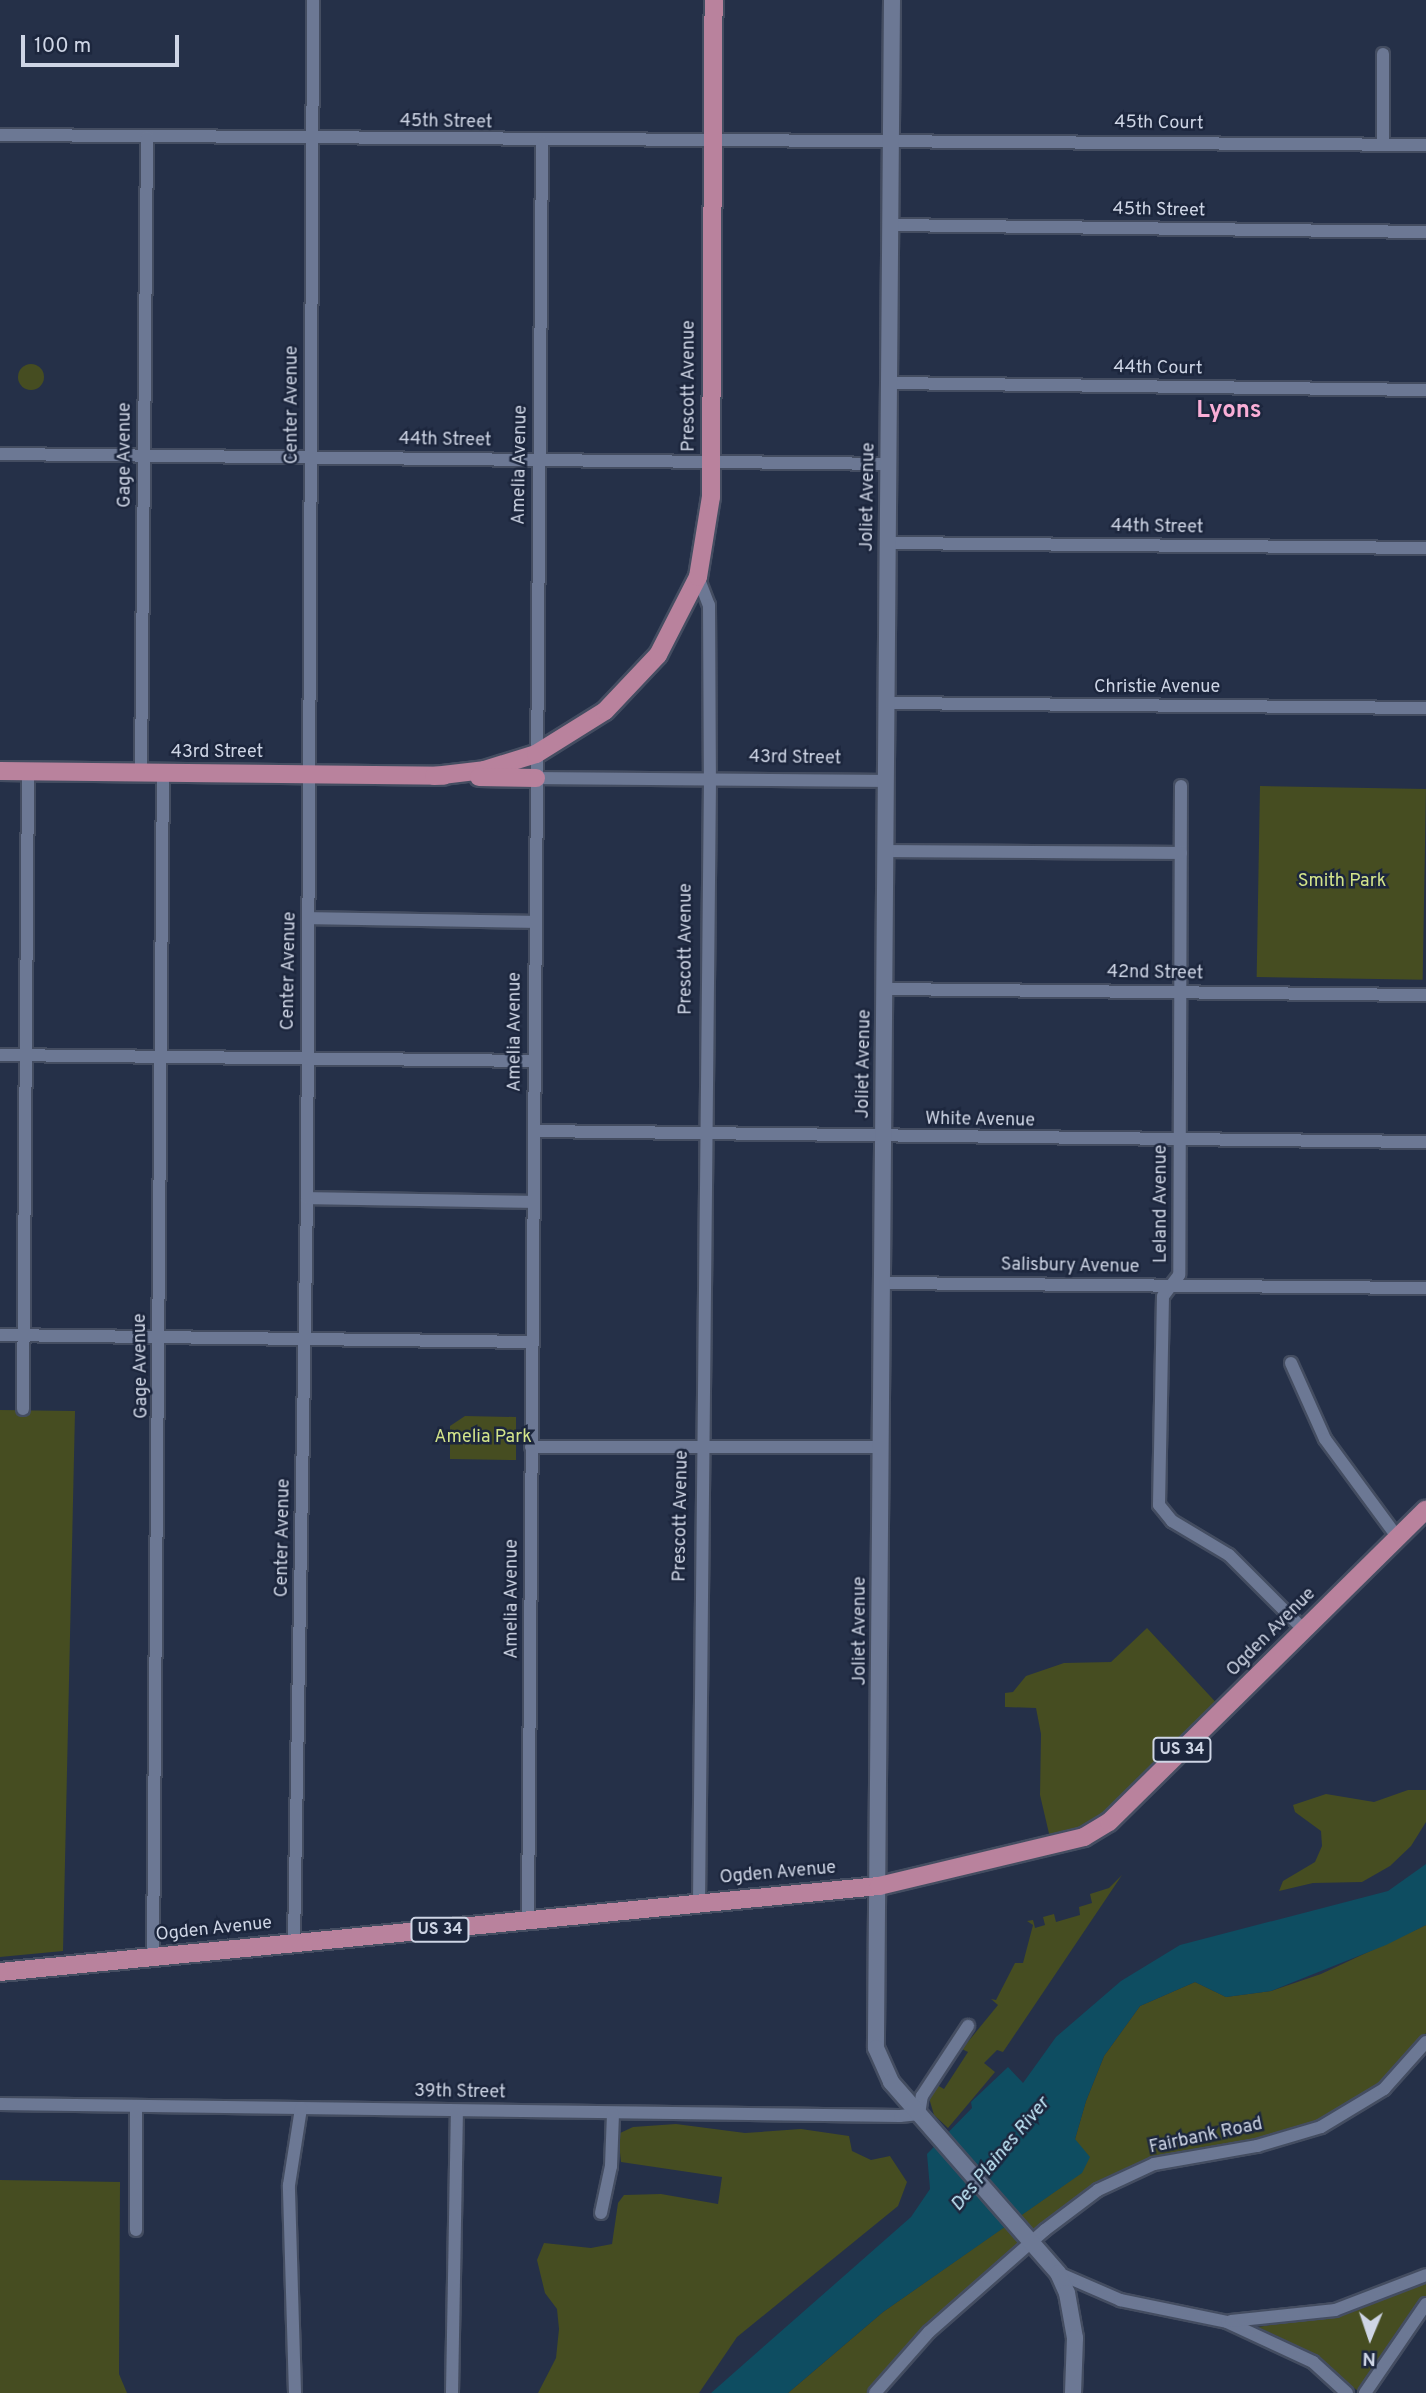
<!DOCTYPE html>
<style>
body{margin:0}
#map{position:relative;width:1426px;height:2393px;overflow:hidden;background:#253048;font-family:Overpass,sans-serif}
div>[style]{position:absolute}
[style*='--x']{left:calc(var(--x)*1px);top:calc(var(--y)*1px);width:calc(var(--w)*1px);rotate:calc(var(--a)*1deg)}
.green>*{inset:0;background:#464d21;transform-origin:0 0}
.round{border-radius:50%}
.water>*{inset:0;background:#0e4d61}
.roads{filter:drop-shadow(2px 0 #444d61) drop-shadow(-2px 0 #444d61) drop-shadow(0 2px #444d61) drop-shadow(0 -2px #444d61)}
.minor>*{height:12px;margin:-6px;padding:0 6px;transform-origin:6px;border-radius:6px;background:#6c7894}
.tertiary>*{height:16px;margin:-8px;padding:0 8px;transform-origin:8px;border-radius:8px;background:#6c7894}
.primary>*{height:18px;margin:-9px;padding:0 9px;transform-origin:9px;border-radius:9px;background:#b9829d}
span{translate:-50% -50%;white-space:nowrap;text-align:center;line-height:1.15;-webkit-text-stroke:5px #1c263d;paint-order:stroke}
.shield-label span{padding:2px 5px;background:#1c263d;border:2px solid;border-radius:5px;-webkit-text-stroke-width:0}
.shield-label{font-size:16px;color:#ced5e5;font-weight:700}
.street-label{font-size:18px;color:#ced5e5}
.park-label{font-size:18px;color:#d3e48a}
.water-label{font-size:19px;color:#c5ecfc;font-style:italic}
.district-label{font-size:24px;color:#f9aed6;font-weight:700}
.north{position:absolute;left:1335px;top:2302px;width:70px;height:70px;-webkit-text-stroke:5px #1c263d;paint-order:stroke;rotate:182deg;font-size:19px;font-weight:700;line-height:28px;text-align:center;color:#ced5e5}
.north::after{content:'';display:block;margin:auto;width:24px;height:32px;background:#ced5e5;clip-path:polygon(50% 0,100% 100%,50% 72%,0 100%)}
.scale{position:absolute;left:21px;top:35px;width:158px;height:32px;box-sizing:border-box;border:4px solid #ced5e5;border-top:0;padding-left:9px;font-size:21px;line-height:24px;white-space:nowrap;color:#ced5e5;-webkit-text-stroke:5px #1c263d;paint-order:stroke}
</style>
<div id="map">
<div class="green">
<div class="round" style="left:18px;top:364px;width:26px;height:26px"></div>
<div style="left:1260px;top:786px;width:166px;height:191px;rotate:1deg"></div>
<div style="clip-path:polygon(0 1410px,75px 1411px,63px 1951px,0 1957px)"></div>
<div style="clip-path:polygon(465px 1416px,516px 1417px,516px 1460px,450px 1459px,450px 1426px)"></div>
<div style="clip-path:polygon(1147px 1628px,1222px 1709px,1107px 1821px,1051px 1842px,1040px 1795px,1041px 1734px,1036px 1708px,1005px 1707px,1005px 1693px,1013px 1692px,1026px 1676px,1064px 1663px,1111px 1662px)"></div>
<div style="clip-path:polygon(1408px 1790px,1426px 1790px,1426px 1822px,1411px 1846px,1390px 1866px,1362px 1882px,1313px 1883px,1279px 1891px,1283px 1881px,1315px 1862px,1322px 1846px,1321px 1831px,1295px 1812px,1293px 1805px,1326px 1794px,1374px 1802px)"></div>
<div style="clip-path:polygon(1122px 1875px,1003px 2052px,997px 2050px,984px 2063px,995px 2072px,948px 2128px,934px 2115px,929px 2098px,937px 2085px,944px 2089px,968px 2052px,962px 2049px,998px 2005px,991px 1999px,996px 2000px,1015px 1963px,1023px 1963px,1033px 1925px,1027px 1921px,1033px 1920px,1035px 1928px,1045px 1925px,1043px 1917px,1054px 1914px,1056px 1922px,1080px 1915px,1079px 1907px,1092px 1903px,1090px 1894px,1109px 1888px)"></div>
<div style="clip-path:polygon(1426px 1925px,1426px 2033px,1378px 2086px,1308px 2125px,1252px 2141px,1154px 2158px,1100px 2180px,954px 2301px,870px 2393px,788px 2393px,883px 2312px,1081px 2173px,1075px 2139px,1086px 2101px,1104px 2056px,1140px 2006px,1195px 1982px,1226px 1997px,1271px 1991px,1321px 1974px)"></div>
<div style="clip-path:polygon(676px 2124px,745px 2133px,801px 2129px,849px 2136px,852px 2151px,871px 2160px,890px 2156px,907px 2182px,898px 2206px,737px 2337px,699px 2393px,538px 2393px,556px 2358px,559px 2329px,557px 2309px,545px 2293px,537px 2260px,544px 2243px,591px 2248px,612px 2244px,618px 2203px,624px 2195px,661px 2194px,718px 2204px,722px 2177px,621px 2162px,618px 2134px,633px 2127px)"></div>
<div style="clip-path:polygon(0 2180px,120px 2182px,119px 2374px,127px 2393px,0 2393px)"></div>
<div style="clip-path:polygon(1426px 2282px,1426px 2296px,1358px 2391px,1298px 2346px,1258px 2327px,1350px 2313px)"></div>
</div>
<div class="water">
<div style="clip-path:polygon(1426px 1864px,1426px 1925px,1386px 1945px,1271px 1991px,1226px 1997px,1195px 1982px,1140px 2006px,1104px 2056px,1086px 2101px,1075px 2139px,1090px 2157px,1082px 2173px,883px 2312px,788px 2393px,711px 2393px,911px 2217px,930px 2189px,927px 2154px,972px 2108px,971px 2102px,1008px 2067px,1023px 2083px,1056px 2037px,1121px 1981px,1180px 1945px,1388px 1891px)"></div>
</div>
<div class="roads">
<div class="minor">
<div style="--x:0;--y:135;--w:1426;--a:0.4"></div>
<div style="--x:1383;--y:144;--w:90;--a:-90"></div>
<div style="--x:891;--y:225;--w:535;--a:0.75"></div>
<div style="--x:890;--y:383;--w:536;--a:0.75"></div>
<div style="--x:0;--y:454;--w:889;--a:0.64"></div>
<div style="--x:888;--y:543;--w:538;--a:0.53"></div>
<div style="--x:698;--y:577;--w:30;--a:69"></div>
<div style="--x:709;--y:605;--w:174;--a:89.7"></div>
<div style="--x:710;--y:779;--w:1124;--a:90.56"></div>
<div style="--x:887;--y:703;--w:539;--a:0.53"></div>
<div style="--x:141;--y:774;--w:637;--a:-89.46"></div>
<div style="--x:536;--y:778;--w:349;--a:0.5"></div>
<div style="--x:1181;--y:786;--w:489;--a:90.2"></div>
<div style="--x:1179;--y:1275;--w:26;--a:127"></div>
<div style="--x:1163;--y:1296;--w:209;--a:91.1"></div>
<div style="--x:1159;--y:1505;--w:21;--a:51"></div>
<div style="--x:1172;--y:1521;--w:66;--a:30.8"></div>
<div style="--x:1229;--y:1555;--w:107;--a:45"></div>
<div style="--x:885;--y:851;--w:296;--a:0.4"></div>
<div style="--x:308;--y:918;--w:226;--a:1"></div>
<div style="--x:885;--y:989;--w:541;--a:0.64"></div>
<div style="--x:0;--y:1055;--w:534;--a:0.64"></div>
<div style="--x:534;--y:1131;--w:892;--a:0.71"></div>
<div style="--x:307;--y:1198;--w:225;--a:1"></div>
<div style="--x:882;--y:1283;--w:544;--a:0.53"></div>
<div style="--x:0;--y:1335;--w:532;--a:0.75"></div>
<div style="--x:1291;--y:1363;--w:83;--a:65.9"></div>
<div style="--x:1325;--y:1439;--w:123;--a:53.6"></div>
<div style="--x:23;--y:1409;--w:637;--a:-89.55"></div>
<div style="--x:531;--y:1447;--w:351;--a:0"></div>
<div style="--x:528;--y:1922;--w:1780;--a:-89.55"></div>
<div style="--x:294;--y:1943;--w:745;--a:-89"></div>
<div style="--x:307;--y:1198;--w:1198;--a:-89.71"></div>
<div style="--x:153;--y:1958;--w:1184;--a:-89.52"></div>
<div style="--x:0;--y:2104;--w:900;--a:0.76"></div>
<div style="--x:900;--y:2116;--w:19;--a:-6"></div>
<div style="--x:919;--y:2114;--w:18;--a:-81"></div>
<div style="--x:922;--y:2096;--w:84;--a:-56.7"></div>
<div style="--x:136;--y:2107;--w:123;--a:90"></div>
<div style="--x:601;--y:2213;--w:48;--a:-78"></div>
<div style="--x:611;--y:2166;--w:52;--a:-87.8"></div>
<div style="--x:1058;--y:2273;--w:68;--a:23.5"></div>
<div style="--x:1120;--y:2300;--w:109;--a:11.6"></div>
<div style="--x:1227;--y:2322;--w:95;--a:24.9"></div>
<div style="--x:1313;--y:2362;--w:46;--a:42.4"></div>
<div style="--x:1231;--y:2321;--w:105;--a:-6"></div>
<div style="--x:1335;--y:2310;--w:97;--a:-21"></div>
<div style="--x:295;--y:2393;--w:208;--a:-91.7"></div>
<div style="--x:289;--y:2185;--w:78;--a:-81.1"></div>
<div style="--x:452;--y:2393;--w:282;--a:-89"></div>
<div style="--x:875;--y:2393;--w:81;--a:-48.5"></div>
<div style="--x:929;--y:2332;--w:154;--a:-41.3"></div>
<div style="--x:1045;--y:2230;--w:66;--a:-37"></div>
<div style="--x:1098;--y:2190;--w:62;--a:-24.9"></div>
<div style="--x:1154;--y:2164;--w:105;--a:-9.9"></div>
<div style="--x:1257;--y:2146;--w:67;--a:-16.5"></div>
<div style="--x:1321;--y:2127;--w:74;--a:-31.1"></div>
<div style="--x:1384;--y:2089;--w:63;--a:-48.2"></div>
<div style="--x:1365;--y:2393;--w:108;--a:-55.6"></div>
</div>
<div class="tertiary">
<div style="--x:892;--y:0;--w:2048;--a:90.45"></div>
<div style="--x:876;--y:2048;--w:37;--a:66"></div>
<div style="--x:891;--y:2082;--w:254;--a:48.8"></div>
<div style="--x:1058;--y:2273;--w:22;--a:66"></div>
<div style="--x:1067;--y:2293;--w:46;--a:79.9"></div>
<div style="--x:1075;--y:2338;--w:55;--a:92.1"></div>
</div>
<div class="primary">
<div style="--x:0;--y:771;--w:444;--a:0.6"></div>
<div style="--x:434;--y:776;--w:50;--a:-6.8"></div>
<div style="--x:484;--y:770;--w:54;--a:-17.1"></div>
<div style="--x:536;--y:754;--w:81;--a:-31.9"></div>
<div style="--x:605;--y:711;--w:77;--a:-46.6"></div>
<div style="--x:658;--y:655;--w:88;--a:-62.9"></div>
<div style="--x:698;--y:577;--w:81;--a:-80.8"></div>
<div style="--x:711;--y:497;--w:497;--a:-89.7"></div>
<div style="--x:479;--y:777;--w:57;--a:1"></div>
<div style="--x:0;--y:1972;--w:883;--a:-5.59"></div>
<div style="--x:879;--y:1886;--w:211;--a:-13.4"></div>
<div style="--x:1084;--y:1837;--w:29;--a:-31"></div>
<div style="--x:1109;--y:1822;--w:445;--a:-44.6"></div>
</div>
</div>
<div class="shield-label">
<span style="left:1182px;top:1750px">US 34</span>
<span style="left:440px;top:1930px">US 34</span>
</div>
<div class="street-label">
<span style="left:446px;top:123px;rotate:1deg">45th Street</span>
<span style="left:1159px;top:124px;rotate:1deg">45th Court</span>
<span style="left:1159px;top:211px;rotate:1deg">45th Street</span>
<span style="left:1158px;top:369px;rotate:1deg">44th Court</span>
<span style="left:690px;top:386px;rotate:-90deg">Prescott Avenue</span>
<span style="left:293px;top:405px;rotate:-90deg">Center Avenue</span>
<span style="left:445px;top:441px;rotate:1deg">44th Street</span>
<span style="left:126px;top:455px;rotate:-90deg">Gage Avenue</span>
<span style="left:521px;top:465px;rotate:-89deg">Amelia Avenue</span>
<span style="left:869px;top:497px;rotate:-89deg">Joliet Avenue</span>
<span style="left:1157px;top:528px;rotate:1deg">44th Street</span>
<span style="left:1157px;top:688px">Christie Avenue</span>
<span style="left:217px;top:753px">43rd Street</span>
<span style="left:795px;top:759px;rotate:1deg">43rd Street</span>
<span style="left:687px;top:949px;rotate:-90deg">Prescott Avenue</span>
<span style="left:290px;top:971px;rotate:-89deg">Center Avenue</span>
<span style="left:1155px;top:974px;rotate:1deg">42nd Street</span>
<span style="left:516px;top:1032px;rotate:-90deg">Amelia Avenue</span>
<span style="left:865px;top:1064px;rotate:-89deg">Joliet Avenue</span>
<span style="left:980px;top:1121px;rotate:1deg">White Avenue</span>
<span style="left:1162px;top:1204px;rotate:-90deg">Leland Avenue</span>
<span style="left:1070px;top:1267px;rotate:1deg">Salisbury Avenue</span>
<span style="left:142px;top:1366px;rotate:-91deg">Gage Avenue</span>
<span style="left:682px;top:1516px;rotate:-89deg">Prescott Avenue</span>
<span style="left:284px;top:1538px;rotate:-89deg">Center Avenue</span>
<span style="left:513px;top:1599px;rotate:-90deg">Amelia Avenue</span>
<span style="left:861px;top:1631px;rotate:-90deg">Joliet Avenue</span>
<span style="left:1272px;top:1633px;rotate:-45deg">Ogden Avenue</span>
<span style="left:778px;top:1874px;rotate:-5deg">Ogden Avenue</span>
<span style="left:214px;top:1930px;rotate:-6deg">Ogden Avenue</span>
<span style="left:460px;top:2093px;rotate:1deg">39th Street</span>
<span style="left:1206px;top:2137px;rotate:-12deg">Fairbank Road</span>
</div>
<div class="park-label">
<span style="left:1342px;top:882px">Smith Park</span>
<span style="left:483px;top:1438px">Amelia Park</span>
</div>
<div class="water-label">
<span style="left:1001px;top:2155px;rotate:-50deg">Des Plaines River</span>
</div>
<div class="district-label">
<span style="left:1229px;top:412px">Lyons</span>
</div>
<div class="north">N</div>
<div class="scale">100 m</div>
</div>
